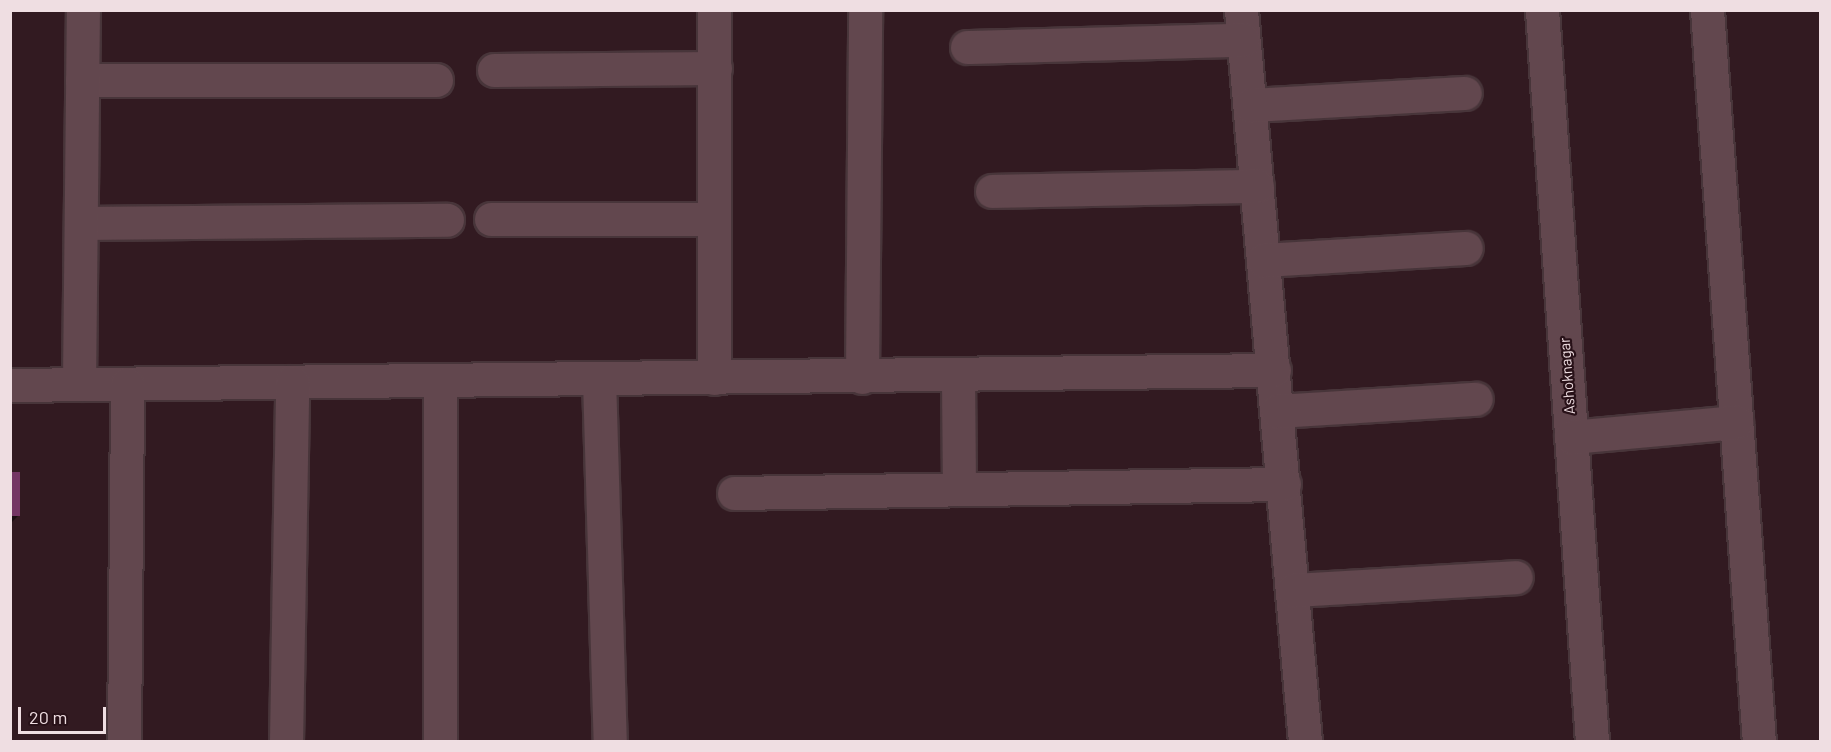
<!DOCTYPE html>
<style>
body{margin:0}
#map{position:relative;width:1831px;height:752px;overflow:hidden;background:#321a21;font-family:Barlow,sans-serif}
div>[style]{position:absolute}
[style*='--x']{left:calc(var(--x)*1px);top:calc(var(--y)*1px);width:calc(var(--w)*1px);rotate:calc(var(--a)*1deg)}
.shadow>*{inset:0;background:#0007}
.building>*{inset:0;background:#743564;transform-origin:0 0}
.roads{filter:drop-shadow(2px 0 #48353a) drop-shadow(-2px 0 #48353a) drop-shadow(0 2px #48353a) drop-shadow(0 -2px #48353a)}
.minor>*{height:33px;margin:-16.5px;padding:0 16.5px;transform-origin:16.5px;border-radius:16.5px;background:#62474e}
span{translate:-50% -50%;white-space:nowrap;text-align:center;line-height:1.15;-webkit-text-stroke:4.5px #281118;paint-order:stroke}
.street-label{font-size:15px;color:#efdee2}
.frame{position:absolute;inset:0;border:12px solid #efdee2;pointer-events:none}
.scale{position:absolute;left:18px;top:707px;width:88px;height:27px;box-sizing:border-box;border:3px solid #efdee2;border-top:0;padding-left:8px;font-size:18px;line-height:21px;white-space:nowrap;color:#efdee2;-webkit-text-stroke:4px #281118;paint-order:stroke}
</style>
<div id="map">
<div class="shadow">
<div style="clip-path:polygon(10px 473px,19px 515px,10px 524px)"></div>
</div>
<div class="building">
<div style="left:10px;top:472px;width:10px;height:44px"></div>
</div>
<div class="roads">
<div class="minor">
<div style="--x:1241;--y:10;--w:735;--a:85"></div>
<div style="--x:1542;--y:10;--w:734;--a:86.09"></div>
<div style="--x:1707;--y:10;--w:734;--a:85.94"></div>
<div style="--x:967;--y:47;--w:276;--a:-1.5"></div>
<div style="--x:494;--y:70;--w:221;--a:-0.5"></div>
<div style="--x:82;--y:80;--w:354;--a:0"></div>
<div style="--x:1250;--y:105;--w:215;--a:-3.2"></div>
<div style="--x:992;--y:191;--w:265;--a:-1.1"></div>
<div style="--x:491;--y:219;--w:223;--a:0"></div>
<div style="--x:81;--y:223;--w:366;--a:-0.5"></div>
<div style="--x:1263;--y:260;--w:203;--a:-3.4"></div>
<div style="--x:958;--y:375;--w:114;--a:89.5"></div>
<div style="--x:862;--y:377;--w:367;--a:-89.5"></div>
<div style="--x:714;--y:378;--w:368;--a:-90"></div>
<div style="--x:599;--y:379;--w:363;--a:88.3"></div>
<div style="--x:440;--y:381;--w:361;--a:90"></div>
<div style="--x:79;--y:384;--w:374;--a:-89.4"></div>
<div style="--x:10;--y:385;--w:1264;--a:-0.68"></div>
<div style="--x:1277;--y:411;--w:199;--a:-3.5"></div>
<div style="--x:1571;--y:437;--w:166;--a:-5.2"></div>
<div style="--x:734;--y:493;--w:550;--a:-0.94"></div>
<div style="--x:1293;--y:590;--w:223;--a:-3.3"></div>
<div style="--x:124;--y:742;--w:358;--a:-89.5"></div>
<div style="--x:286;--y:742;--w:360;--a:-89"></div>
</div>
</div>
<div class="street-label">
<span style="left:1567px;top:376px;rotate:-94deg">Ashoknagar</span>
</div>
<div class="frame"></div>
<div class="scale">20 m</div>
</div>
